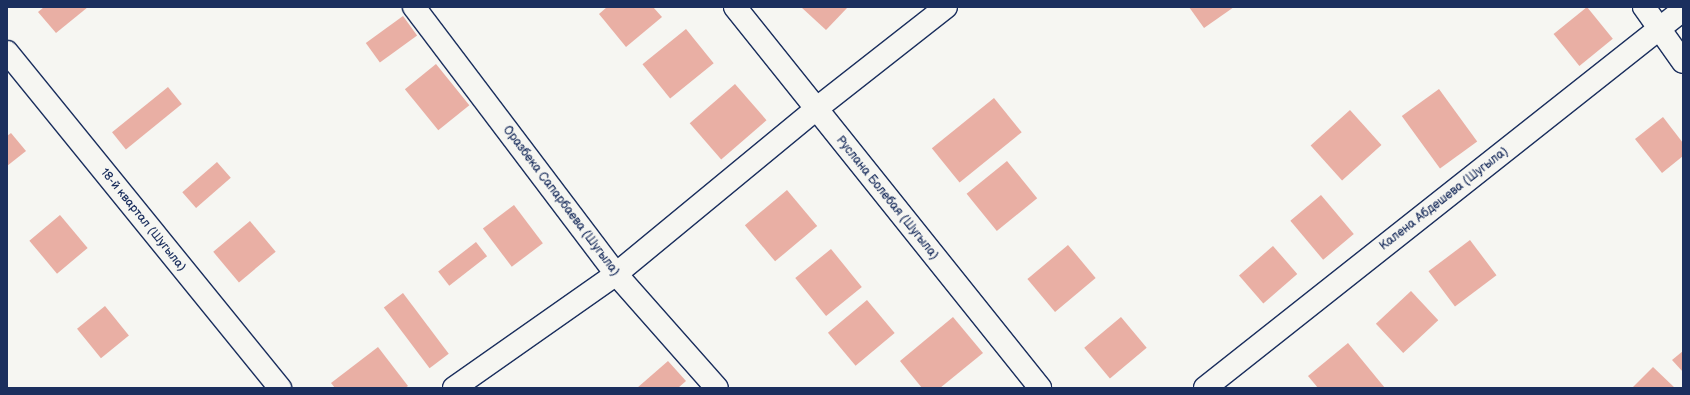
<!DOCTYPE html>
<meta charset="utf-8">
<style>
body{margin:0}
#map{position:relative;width:1690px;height:395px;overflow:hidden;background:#f6f6f2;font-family:"Balsamiq Sans",sans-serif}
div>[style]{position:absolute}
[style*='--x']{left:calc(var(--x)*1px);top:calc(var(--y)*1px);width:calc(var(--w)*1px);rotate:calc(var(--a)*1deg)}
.building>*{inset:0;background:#e9afa4;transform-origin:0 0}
.roads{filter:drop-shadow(1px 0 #1b2f5e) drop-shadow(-1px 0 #1b2f5e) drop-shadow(0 1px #1b2f5e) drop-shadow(0 -1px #1b2f5e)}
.minor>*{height:22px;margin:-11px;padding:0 11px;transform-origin:11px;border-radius:11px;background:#f6f6f2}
span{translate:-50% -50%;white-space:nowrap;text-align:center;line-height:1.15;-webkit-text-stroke:3.5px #f6f6f2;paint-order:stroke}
.street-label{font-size:12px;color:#1b2f5e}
.frame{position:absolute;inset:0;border:8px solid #1b2f5e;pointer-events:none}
</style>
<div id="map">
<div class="building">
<div style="clip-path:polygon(44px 7px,88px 7px,56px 33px,38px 12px)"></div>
<div style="clip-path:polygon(607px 7px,653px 7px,662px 17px,626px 47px,599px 14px)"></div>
<div style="clip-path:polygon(801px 7px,848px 7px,826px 30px)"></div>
<div style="clip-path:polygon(1189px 7px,1234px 7px,1204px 28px)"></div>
<div style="left:1587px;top:7px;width:41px;height:43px;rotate:51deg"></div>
<div style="left:403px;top:16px;width:24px;height:46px;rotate:54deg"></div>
<div style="left:686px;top:29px;width:44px;height:56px;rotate:51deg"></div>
<div style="left:436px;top:64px;width:53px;height:40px;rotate:51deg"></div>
<div style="left:735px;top:84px;width:48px;height:60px;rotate:49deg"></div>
<div style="left:168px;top:87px;width:22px;height:72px;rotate:51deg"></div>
<div style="left:1439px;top:89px;width:65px;height:46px;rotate:54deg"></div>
<div style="left:994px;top:98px;width:44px;height:80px;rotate:51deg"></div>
<div style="left:1350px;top:110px;width:47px;height:53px;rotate:48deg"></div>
<div style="clip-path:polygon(1663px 117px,1683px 143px,1683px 156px,1662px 173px,1635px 139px)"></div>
<div style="clip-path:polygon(11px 133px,26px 151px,7px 166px,7px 136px)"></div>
<div style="left:1007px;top:161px;width:48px;height:52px;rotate:51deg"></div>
<div style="left:217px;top:162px;width:21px;height:46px;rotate:49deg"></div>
<div style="left:787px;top:190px;width:47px;height:55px;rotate:50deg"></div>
<div style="left:1321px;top:195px;width:51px;height:40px;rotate:50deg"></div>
<div style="left:514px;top:205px;width:48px;height:39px;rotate:53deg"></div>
<div style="left:60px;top:215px;width:43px;height:40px;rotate:50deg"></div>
<div style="left:250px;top:221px;width:40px;height:48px;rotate:50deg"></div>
<div style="left:1470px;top:240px;width:44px;height:52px;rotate:53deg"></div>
<div style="left:476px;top:242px;width:18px;height:48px;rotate:52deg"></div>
<div style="left:1068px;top:245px;width:43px;height:53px;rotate:50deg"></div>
<div style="left:1273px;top:246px;width:37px;height:45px;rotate:49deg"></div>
<div style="left:831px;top:249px;width:49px;height:46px;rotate:51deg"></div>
<div style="left:1411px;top:291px;width:40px;height:48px;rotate:47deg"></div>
<div style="left:403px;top:293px;width:76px;height:24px;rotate:53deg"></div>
<div style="left:867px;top:300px;width:43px;height:51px;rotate:50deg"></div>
<div style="left:105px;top:306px;width:38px;height:36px;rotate:51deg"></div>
<div style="clip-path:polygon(953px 317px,983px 353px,940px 388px,922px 388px,900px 361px)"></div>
<div style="left:1121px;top:317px;width:40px;height:48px;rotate:50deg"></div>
<div style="clip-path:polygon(1348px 343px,1385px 388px,1318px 388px,1308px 376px)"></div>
<div style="clip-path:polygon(378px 347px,408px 386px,405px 388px,335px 388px,331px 383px)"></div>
<div style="clip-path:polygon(1683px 351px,1683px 372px,1672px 360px)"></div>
<div style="clip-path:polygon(668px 361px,686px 381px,678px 388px,637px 388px)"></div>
<div style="clip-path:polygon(1653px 367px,1675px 388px,1632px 388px)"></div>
</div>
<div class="roads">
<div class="minor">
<div style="--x:414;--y:7;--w:335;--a:52.9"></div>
<div style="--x:616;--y:274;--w:152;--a:48.5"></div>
<div style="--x:735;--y:7;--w:488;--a:51.3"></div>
<div style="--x:1644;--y:7;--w:67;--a:54.7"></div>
<div style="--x:7;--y:52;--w:433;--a:50.9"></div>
<div style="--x:454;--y:388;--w:198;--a:-35.1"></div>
<div style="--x:616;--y:274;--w:259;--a:-39.5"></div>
<div style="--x:816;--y:109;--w:165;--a:-38.1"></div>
<div style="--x:1205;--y:388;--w:609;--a:-38.34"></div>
</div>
</div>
<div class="street-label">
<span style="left:887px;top:198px;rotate:51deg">Руслана Болебая (Шугыла)</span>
<span style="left:1444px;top:199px;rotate:-38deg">Калена Абдешева (Шугыла)</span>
<span style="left:561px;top:201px;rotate:53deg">Оразбека Сапарбаева (Шугыла)</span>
<span style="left:143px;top:220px;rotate:51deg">18-й квартал (Шугыла)</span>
</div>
<div class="frame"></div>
</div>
